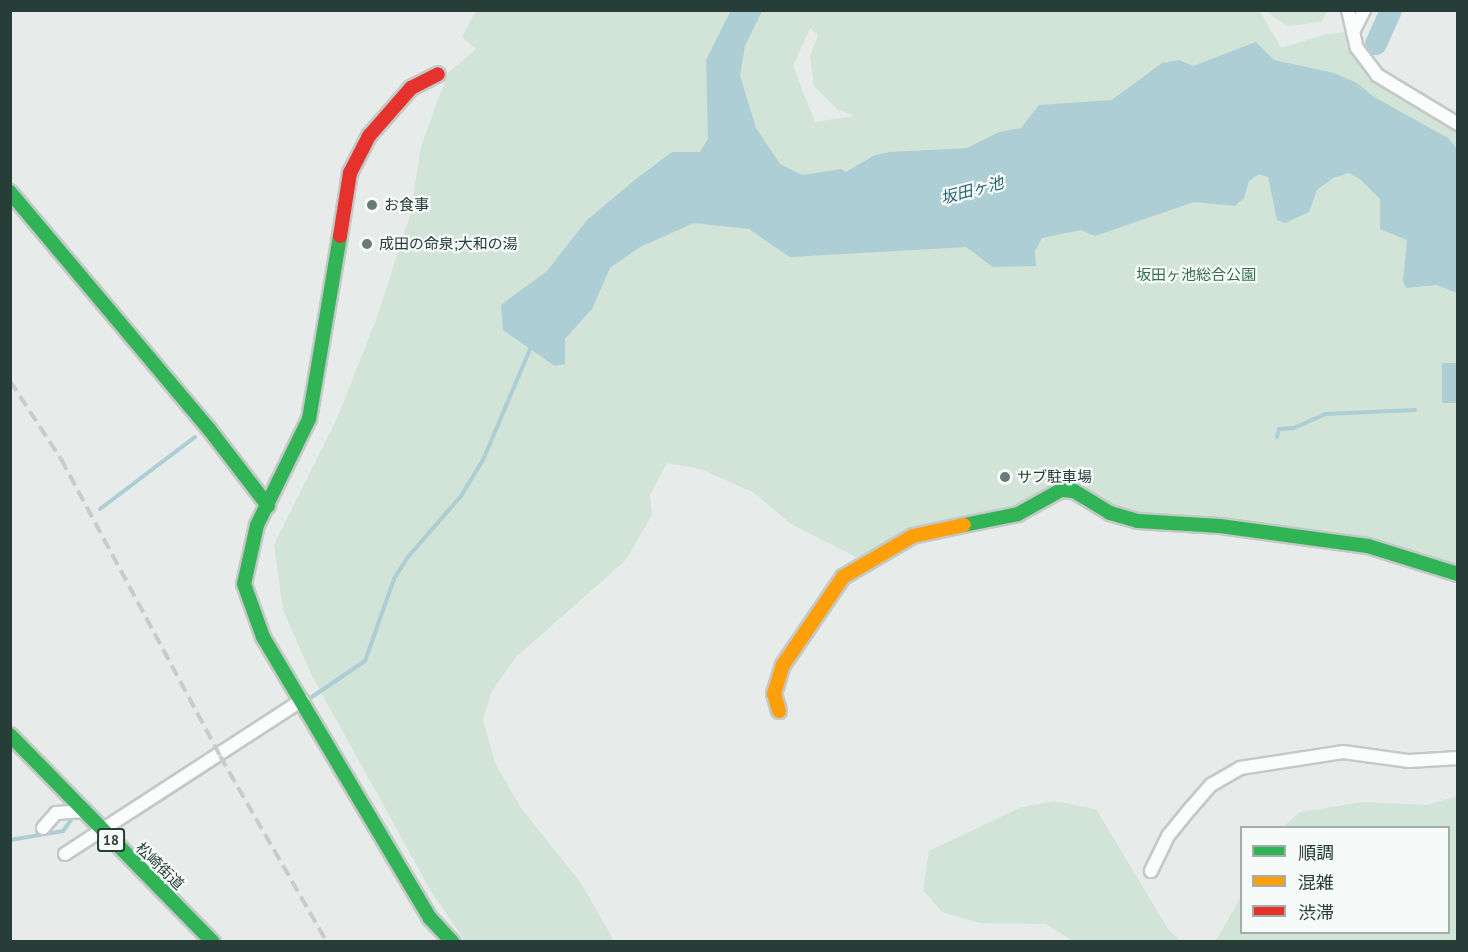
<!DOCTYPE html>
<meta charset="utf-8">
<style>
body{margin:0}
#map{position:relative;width:1468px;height:952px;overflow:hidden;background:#e7ecea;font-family:"PT Sans","Noto Sans JP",sans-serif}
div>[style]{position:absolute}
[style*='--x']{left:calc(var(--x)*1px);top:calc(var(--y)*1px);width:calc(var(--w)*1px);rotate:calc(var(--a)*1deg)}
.green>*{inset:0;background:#d2e3d8}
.water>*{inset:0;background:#adced4;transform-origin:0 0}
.stream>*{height:4px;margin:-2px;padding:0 2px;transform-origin:2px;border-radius:2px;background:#adced4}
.river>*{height:22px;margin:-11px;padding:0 11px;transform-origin:11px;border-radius:11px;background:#adced4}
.roads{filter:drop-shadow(2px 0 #c4c9c7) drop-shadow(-2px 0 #c4c9c7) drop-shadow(0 2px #c4c9c7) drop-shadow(0 -2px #c4c9c7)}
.street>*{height:12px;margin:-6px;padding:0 6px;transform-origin:6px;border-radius:6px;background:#fbfcfc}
.fast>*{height:14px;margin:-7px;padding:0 7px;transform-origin:7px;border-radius:7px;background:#30b455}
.slow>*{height:14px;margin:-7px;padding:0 7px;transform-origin:7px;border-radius:7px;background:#ff9f0a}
.jam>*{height:14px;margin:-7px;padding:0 7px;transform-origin:7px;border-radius:7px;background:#e5322d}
.rail>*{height:4px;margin-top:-2px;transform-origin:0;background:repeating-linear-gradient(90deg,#c8cccb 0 12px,transparent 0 18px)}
.dots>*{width:16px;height:16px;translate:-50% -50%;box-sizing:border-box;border:3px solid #f6faf8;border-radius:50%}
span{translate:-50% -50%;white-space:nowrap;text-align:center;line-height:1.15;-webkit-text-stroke:4.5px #f6faf8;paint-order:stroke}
.shield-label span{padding:2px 4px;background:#f6faf8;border:2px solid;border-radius:4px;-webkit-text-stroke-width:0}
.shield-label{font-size:14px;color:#273d38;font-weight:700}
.poi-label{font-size:15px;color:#273d38}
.left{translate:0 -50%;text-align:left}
.park-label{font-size:15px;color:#35704e}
.street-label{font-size:15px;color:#273d38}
.water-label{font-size:16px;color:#276473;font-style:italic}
.frame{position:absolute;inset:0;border:12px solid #273d38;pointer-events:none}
.legend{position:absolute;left:1240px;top:826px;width:210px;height:108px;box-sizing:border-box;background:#f6faf8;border:2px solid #a3aeab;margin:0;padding:8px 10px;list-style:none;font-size:18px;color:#273d38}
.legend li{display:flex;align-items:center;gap:12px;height:30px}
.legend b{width:30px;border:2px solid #a3aeab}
</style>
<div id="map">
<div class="green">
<div style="clip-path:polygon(evenodd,476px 11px,1260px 11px,1281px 48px,1327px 34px,1345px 32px,1350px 52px,1373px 80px,1457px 127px,1457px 568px,1140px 516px,1106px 504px,1079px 488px,858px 558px,791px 524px,753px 492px,700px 469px,667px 463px,650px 495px,652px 515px,625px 561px,516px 657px,492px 691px,483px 719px,495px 763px,521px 808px,581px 883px,614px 941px,465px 941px,432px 893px,312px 676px,283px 610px,274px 545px,336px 421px,376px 320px,410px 216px,421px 146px,448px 73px,476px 49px,462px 37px,476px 11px,810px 28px,818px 35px,810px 56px,814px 86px,837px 109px,854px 116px,815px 122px,793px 66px,810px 28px)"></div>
<div style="clip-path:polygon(1266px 11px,1327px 11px,1321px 22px,1287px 26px)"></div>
<div style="clip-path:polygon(1457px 796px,1457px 941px,1212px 941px,1217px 939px,1241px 896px,1242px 932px,1448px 932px,1448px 828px,1283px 827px,1300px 812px,1362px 802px,1427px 805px)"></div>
<div style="clip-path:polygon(1054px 801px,1096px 809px,1168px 929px,1180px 941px,1073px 941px,1046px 924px,980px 923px,942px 912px,923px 890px,929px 851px,1019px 808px)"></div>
</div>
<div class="water">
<div style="clip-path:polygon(731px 10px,762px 11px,745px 46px,740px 76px,756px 128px,780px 164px,802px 175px,841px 169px,846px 172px,875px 155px,890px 152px,967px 148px,999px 132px,1021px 128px,1039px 105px,1112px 100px,1162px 63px,1179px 60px,1193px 66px,1256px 42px,1274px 60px,1334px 73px,1357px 83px,1374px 97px,1448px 138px,1457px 149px,1457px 293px,1437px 285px,1406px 288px,1403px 281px,1407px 240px,1380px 229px,1380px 199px,1360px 179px,1348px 173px,1333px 178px,1317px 190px,1309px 212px,1285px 223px,1277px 220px,1268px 177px,1259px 174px,1249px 181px,1244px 198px,1235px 206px,1194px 202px,1095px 236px,1081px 230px,1042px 238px,1035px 251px,1036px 266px,993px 267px,966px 247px,790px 257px,749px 229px,694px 223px,640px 247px,610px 268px,592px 309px,565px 339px,565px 364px,555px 366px,503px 330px,501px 305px,547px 271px,587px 220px,636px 179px,672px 152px,700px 152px,708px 139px,706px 60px)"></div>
<div style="left:1457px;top:363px;width:40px;height:15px;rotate:90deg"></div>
</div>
<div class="stream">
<div style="--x:1277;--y:437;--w:8;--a:-76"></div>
<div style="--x:1279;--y:429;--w:15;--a:-4"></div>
<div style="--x:1294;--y:428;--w:34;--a:-24"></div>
<div style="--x:1325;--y:414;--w:90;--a:-2.5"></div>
<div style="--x:100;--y:509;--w:119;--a:-37.2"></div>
<div style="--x:312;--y:697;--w:64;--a:-34.2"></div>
<div style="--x:365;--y:661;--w:87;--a:-70.5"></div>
<div style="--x:394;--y:579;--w:25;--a:-58"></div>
<div style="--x:407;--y:558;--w:82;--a:-48.9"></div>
<div style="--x:461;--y:496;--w:42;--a:-58.6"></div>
<div style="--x:483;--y:460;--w:123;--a:-67"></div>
<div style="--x:230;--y:755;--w:22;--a:-36"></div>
<div style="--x:136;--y:816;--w:98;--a:-32.9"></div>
<div style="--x:10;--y:840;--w:54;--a:-9.6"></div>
<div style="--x:63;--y:831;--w:14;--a:-54"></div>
</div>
<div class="river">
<div style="--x:1376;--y:44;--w:37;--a:-66"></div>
</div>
<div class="roads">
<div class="street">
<div style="--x:1348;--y:10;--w:39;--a:77"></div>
<div style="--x:1357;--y:48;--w:34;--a:53"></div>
<div style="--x:1377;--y:75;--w:95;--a:31.2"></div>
<div style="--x:1353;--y:32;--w:25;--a:-63"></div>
<div style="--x:43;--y:828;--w:20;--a:-49"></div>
<div style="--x:56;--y:813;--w:27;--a:-4"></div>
<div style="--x:65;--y:854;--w:283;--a:-33"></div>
<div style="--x:1151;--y:871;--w:39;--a:-64"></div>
<div style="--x:1168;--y:836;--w:35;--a:-51"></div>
<div style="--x:1190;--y:809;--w:32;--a:-49"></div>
<div style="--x:1211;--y:785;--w:34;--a:-30"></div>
<div style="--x:1240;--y:768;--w:104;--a:-8.8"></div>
<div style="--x:1343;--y:752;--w:67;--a:7.8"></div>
<div style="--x:1409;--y:761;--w:49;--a:-3.5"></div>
</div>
<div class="fast">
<div style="--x:10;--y:192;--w:309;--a:50"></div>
<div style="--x:209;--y:429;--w:97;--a:52.5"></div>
<div style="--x:340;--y:236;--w:186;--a:99.6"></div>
<div style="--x:309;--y:419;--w:118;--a:116.1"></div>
<div style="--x:257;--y:525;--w:60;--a:102.4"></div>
<div style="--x:244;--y:584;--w:56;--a:70.3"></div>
<div style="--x:263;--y:637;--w:327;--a:59.3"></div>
<div style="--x:430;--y:918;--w:33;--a:47"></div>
<div style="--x:964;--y:525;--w:55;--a:-11.5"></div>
<div style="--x:1018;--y:514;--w:49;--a:-29.2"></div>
<div style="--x:1061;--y:490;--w:13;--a:4"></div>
<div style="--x:1074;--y:491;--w:42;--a:31.4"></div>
<div style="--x:1110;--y:513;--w:29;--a:16"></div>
<div style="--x:1138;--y:521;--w:82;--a:3.5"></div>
<div style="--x:1220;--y:526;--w:149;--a:7.7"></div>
<div style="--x:1368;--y:546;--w:94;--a:17.3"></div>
<div style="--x:10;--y:735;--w:290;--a:45.6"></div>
</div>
<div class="slow">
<div style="--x:779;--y:711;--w:18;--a:-106"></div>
<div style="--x:774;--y:694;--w:30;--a:-73"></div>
<div style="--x:783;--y:665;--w:107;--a:-55.7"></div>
<div style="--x:843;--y:577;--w:81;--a:-30.4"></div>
<div style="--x:913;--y:536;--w:52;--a:-12.2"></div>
</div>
<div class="jam">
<div style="--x:340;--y:236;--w:64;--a:-81"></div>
<div style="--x:350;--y:173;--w:42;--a:-62.8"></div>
<div style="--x:369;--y:136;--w:64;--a:-48.8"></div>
<div style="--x:411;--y:88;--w:30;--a:-27"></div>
</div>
</div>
<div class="rail">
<div style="--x:10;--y:381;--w:93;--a:56.8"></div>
<div style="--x:61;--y:459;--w:337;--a:61.8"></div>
<div style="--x:220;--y:756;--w:215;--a:60.1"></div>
</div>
<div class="dots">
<div style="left:372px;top:205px;background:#6a7a76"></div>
<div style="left:367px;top:244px;background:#6a7a76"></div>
<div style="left:1005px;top:477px;background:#6a7a76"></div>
</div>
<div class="shield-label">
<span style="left:111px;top:840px">18</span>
</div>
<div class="poi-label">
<span class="left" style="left:384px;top:205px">お食事</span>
<span class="left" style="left:379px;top:244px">成田の命泉;大和の湯</span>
<span class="left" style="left:1017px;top:477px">サブ駐車場</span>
</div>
<div class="park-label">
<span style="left:1196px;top:275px">坂田ヶ池総合公園</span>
</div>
<div class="street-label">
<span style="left:160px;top:866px;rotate:44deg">松崎街道</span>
</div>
<div class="water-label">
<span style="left:972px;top:190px;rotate:-15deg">坂田ヶ池</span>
</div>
<div class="frame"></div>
<ul class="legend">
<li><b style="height:8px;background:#30b455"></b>順調</li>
<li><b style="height:8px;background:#ff9f0a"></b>混雑</li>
<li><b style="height:8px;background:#e5322d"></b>渋滞</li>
</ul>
</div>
